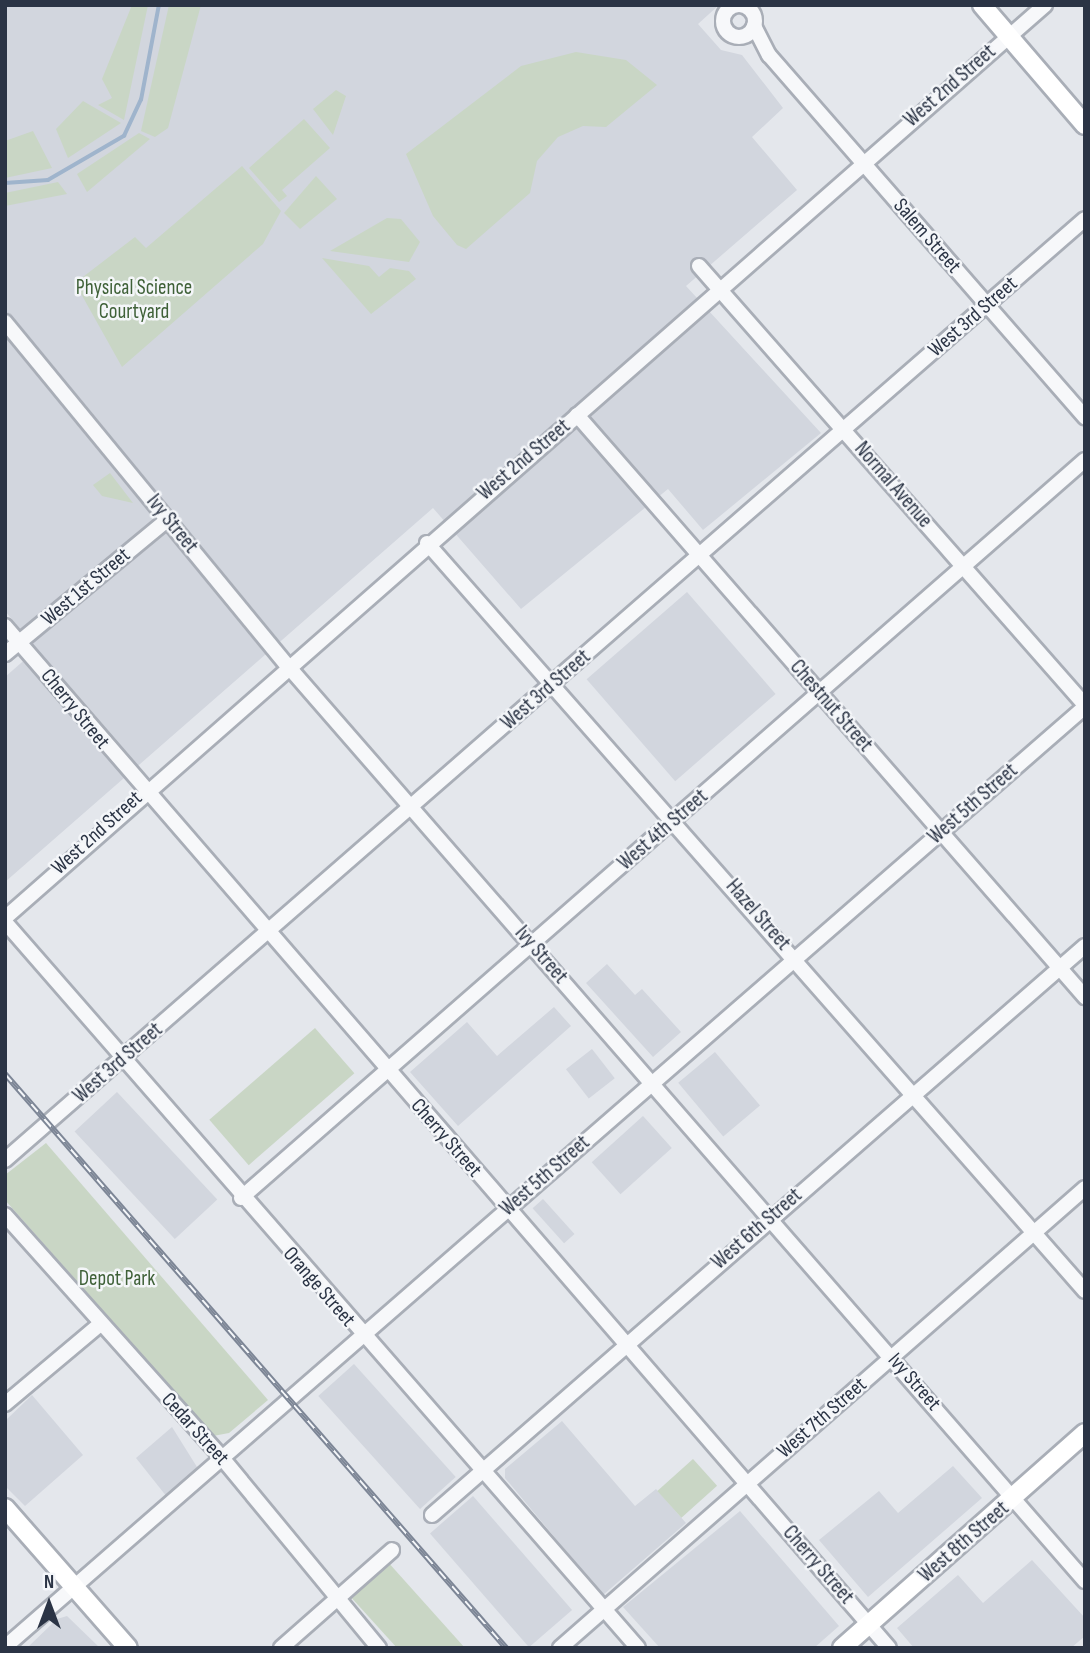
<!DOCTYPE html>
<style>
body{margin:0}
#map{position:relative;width:1090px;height:1653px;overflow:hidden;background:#e4e7ec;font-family:"Sofia Sans Condensed",sans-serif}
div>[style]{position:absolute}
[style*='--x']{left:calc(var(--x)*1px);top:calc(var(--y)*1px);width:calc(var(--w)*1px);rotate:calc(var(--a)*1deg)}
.built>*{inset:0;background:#d2d6de;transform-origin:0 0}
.green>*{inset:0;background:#c9d6c5;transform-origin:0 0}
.stream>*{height:3.5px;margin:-1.75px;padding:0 1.75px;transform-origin:1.75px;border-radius:1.75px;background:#9fb4cc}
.roads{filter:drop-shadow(2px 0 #a9aeb7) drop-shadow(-2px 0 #a9aeb7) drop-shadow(0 2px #a9aeb7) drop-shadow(0 -2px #a9aeb7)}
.minor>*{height:14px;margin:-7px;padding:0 7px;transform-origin:7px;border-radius:7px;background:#f7f8fa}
.minor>.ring{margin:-7px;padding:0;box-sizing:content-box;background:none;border:14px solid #f7f8fa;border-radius:50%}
.major>*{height:18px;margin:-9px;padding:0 9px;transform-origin:9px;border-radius:9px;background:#fff}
.rail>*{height:6px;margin-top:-3px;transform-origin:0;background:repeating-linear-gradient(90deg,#f4f6f9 0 10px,#7d8696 0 20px);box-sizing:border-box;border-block:2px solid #7d8696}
span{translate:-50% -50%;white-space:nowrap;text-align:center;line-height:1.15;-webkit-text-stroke:5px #f4f6f9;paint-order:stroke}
.street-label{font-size:21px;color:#2b3445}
.park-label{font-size:21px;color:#3f6138}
.frame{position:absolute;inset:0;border:7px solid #2b3445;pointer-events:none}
.north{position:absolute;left:14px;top:1569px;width:70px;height:70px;-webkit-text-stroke:5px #f4f6f9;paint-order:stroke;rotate:0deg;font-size:19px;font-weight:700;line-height:28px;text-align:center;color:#2b3445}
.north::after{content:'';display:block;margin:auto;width:24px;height:32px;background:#2b3445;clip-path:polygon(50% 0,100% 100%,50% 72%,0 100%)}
</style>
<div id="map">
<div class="built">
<div style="clip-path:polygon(5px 5px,719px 5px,698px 24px,721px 50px,742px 55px,783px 108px,752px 137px,797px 190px,686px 286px,821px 433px,703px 530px,668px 489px,521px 609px,433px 508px,5px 882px,5px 677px,37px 649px,5px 611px)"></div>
<div style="left:687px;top:592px;width:135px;height:133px;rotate:49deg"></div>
<div style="clip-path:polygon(607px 964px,635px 995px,642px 989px,681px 1032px,653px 1057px,586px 983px)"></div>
<div style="clip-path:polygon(554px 1007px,571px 1026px,458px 1126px,410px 1072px,467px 1022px,497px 1056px)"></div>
<div style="left:592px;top:1049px;width:37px;height:33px;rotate:52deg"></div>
<div style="left:715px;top:1052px;width:70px;height:48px;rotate:50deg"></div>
<div style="left:117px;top:1092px;width:147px;height:58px;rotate:47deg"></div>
<div style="left:643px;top:1116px;width:43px;height:69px;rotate:48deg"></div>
<div style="left:543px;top:1199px;width:47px;height:14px;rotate:48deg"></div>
<div style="left:354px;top:1364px;width:152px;height:48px;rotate:48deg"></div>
<div style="clip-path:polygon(32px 1395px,83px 1455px,25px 1506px,5px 1486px,5px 1421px)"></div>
<div style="clip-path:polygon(562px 1421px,635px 1506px,656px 1489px,686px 1523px,603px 1595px,505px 1478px,505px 1469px)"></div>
<div style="clip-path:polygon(172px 1427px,197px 1467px,167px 1497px,136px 1458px)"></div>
<div style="clip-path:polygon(953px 1466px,982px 1498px,868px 1597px,819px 1540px,879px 1491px,898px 1513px)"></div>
<div style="left:473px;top:1496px;width:151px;height:57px;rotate:49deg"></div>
<div style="clip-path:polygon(740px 1511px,839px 1626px,814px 1648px,660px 1648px,623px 1607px)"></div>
<div style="clip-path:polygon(1032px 1560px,1085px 1618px,1085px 1636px,1071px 1648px,914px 1648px,897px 1628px,958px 1575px,983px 1603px)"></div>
<div style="clip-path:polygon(67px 1616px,100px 1648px,27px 1648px,57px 1619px)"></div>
</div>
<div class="green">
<div style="clip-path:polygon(132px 5px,148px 5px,124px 120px,98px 105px,112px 98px,102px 79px)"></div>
<div style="clip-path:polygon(169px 5px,201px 5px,168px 128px,155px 137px,141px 131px)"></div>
<div style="clip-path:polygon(576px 52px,626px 60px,657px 85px,606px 127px,583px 126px,558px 137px,537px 161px,530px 193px,466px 249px,457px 245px,433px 216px,406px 154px,521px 66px)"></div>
<div style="clip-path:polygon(336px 90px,346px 96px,333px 135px,313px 109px)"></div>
<div style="clip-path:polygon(83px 101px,121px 123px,68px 158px,56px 129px)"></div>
<div style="clip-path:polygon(304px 119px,330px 148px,282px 190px,287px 196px,279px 202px,249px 168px)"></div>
<div style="clip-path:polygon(33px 131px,52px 168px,5px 178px,5px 141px)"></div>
<div style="clip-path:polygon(139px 133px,150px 139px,87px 192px,77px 174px)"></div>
<div style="clip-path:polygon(242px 166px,281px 211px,263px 244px,122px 367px,75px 283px,135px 237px,146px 248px)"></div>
<div style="clip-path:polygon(316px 176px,337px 199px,300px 229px,284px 213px)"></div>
<div style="clip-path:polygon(58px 182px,67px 194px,5px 206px,5px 193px)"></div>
<div style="clip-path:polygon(387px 218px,401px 219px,420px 242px,409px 262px,330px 251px)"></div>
<div style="clip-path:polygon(322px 258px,369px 266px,379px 277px,390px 268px,409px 271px,416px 279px,371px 314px)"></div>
<div style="clip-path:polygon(110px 473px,133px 503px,102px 496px,93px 485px)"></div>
<div style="left:315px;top:1028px;width:60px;height:140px;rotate:49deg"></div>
<div style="clip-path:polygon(46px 1143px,268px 1400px,229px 1433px,213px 1436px,5px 1200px,5px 1175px)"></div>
<div style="left:693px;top:1459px;width:36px;height:48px;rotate:48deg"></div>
<div style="clip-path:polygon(387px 1561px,465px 1648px,397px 1648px,349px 1595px)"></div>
</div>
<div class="stream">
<div style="--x:5;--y:183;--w:43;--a:-4"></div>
<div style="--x:48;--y:180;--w:88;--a:-30.1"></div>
<div style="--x:124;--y:136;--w:40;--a:-65"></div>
<div style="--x:141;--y:100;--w:97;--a:-79.3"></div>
</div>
<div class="roads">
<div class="minor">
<div class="ring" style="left:723px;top:5px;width:18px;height:18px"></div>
<div style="--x:754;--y:26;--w:33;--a:63"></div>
<div style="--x:769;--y:55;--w:481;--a:48.9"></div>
<div style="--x:699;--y:266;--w:585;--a:48.68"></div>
<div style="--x:5;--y:322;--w:444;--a:50.6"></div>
<div style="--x:287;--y:665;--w:1215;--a:48.94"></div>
<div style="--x:577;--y:415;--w:773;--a:48.88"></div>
<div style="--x:427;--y:543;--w:996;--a:48.66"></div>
<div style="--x:5;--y:626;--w:1351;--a:49.14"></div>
<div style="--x:5;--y:654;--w:212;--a:-39.6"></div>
<div style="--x:5;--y:918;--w:1384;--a:-41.28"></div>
<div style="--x:5;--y:922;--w:963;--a:48.91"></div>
<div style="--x:5;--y:1160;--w:1432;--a:-41.07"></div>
<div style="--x:241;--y:1198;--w:1121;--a:-41.17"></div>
<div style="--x:5;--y:1215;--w:327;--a:48.2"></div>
<div style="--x:223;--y:1459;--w:245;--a:50.5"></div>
<div style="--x:5;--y:1404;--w:123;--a:-40"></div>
<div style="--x:432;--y:1515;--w:866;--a:-41.07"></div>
<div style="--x:5;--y:1647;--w:1432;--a:-41.04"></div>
<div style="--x:281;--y:1648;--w:148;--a:-41.4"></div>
<div style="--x:560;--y:1648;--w:698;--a:-41.22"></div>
</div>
<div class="major">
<div style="--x:982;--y:5;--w:158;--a:49.4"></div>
<div style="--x:5;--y:1508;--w:186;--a:48.7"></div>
<div style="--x:842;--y:1648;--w:324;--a:-41.5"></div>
</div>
</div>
<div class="rail">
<div style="--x:5;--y:1074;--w:762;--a:48.88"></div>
</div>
<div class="street-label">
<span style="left:950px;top:86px;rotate:-41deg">West 2nd Street</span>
<span style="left:927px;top:236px;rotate:49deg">Salem Street</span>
<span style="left:973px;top:317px;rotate:-41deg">West 3rd Street</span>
<span style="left:524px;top:460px;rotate:-40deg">West 2nd Street</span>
<span style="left:893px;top:485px;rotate:49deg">Normal Avenue</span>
<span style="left:172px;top:524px;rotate:51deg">Ivy Street</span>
<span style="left:86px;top:587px;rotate:-40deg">West 1st Street</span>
<span style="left:546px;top:690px;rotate:-41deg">West 3rd Street</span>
<span style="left:831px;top:706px;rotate:49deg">Chestnut Street</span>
<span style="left:75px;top:709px;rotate:51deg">Cherry Street</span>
<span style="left:973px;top:804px;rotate:-41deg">West 5th Street</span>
<span style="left:663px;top:830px;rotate:-41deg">West 4th Street</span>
<span style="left:97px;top:833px;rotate:-42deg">West 2nd Street</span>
<span style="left:758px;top:915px;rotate:49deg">Hazel Street</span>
<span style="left:541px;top:955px;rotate:49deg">Ivy Street</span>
<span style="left:118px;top:1063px;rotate:-41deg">West 3rd Street</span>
<span style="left:446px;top:1138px;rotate:49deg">Cherry Street</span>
<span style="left:545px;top:1176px;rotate:-41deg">West 5th Street</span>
<span style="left:757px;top:1229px;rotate:-41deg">West 6th Street</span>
<span style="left:319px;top:1287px;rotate:49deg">Orange Street</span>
<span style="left:914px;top:1382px;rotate:49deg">Ivy Street</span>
<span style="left:822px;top:1418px;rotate:-41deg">West 7th Street</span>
<span style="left:195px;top:1429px;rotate:48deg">Cedar Street</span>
<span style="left:964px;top:1542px;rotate:-41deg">West 8th Street</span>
<span style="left:818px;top:1565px;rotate:49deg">Cherry Street</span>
</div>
<div class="park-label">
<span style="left:134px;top:300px">Physical Science<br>Courtyard</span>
<span style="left:117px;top:1279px">Depot Park</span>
</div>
<div class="frame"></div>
<div class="north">N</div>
</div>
